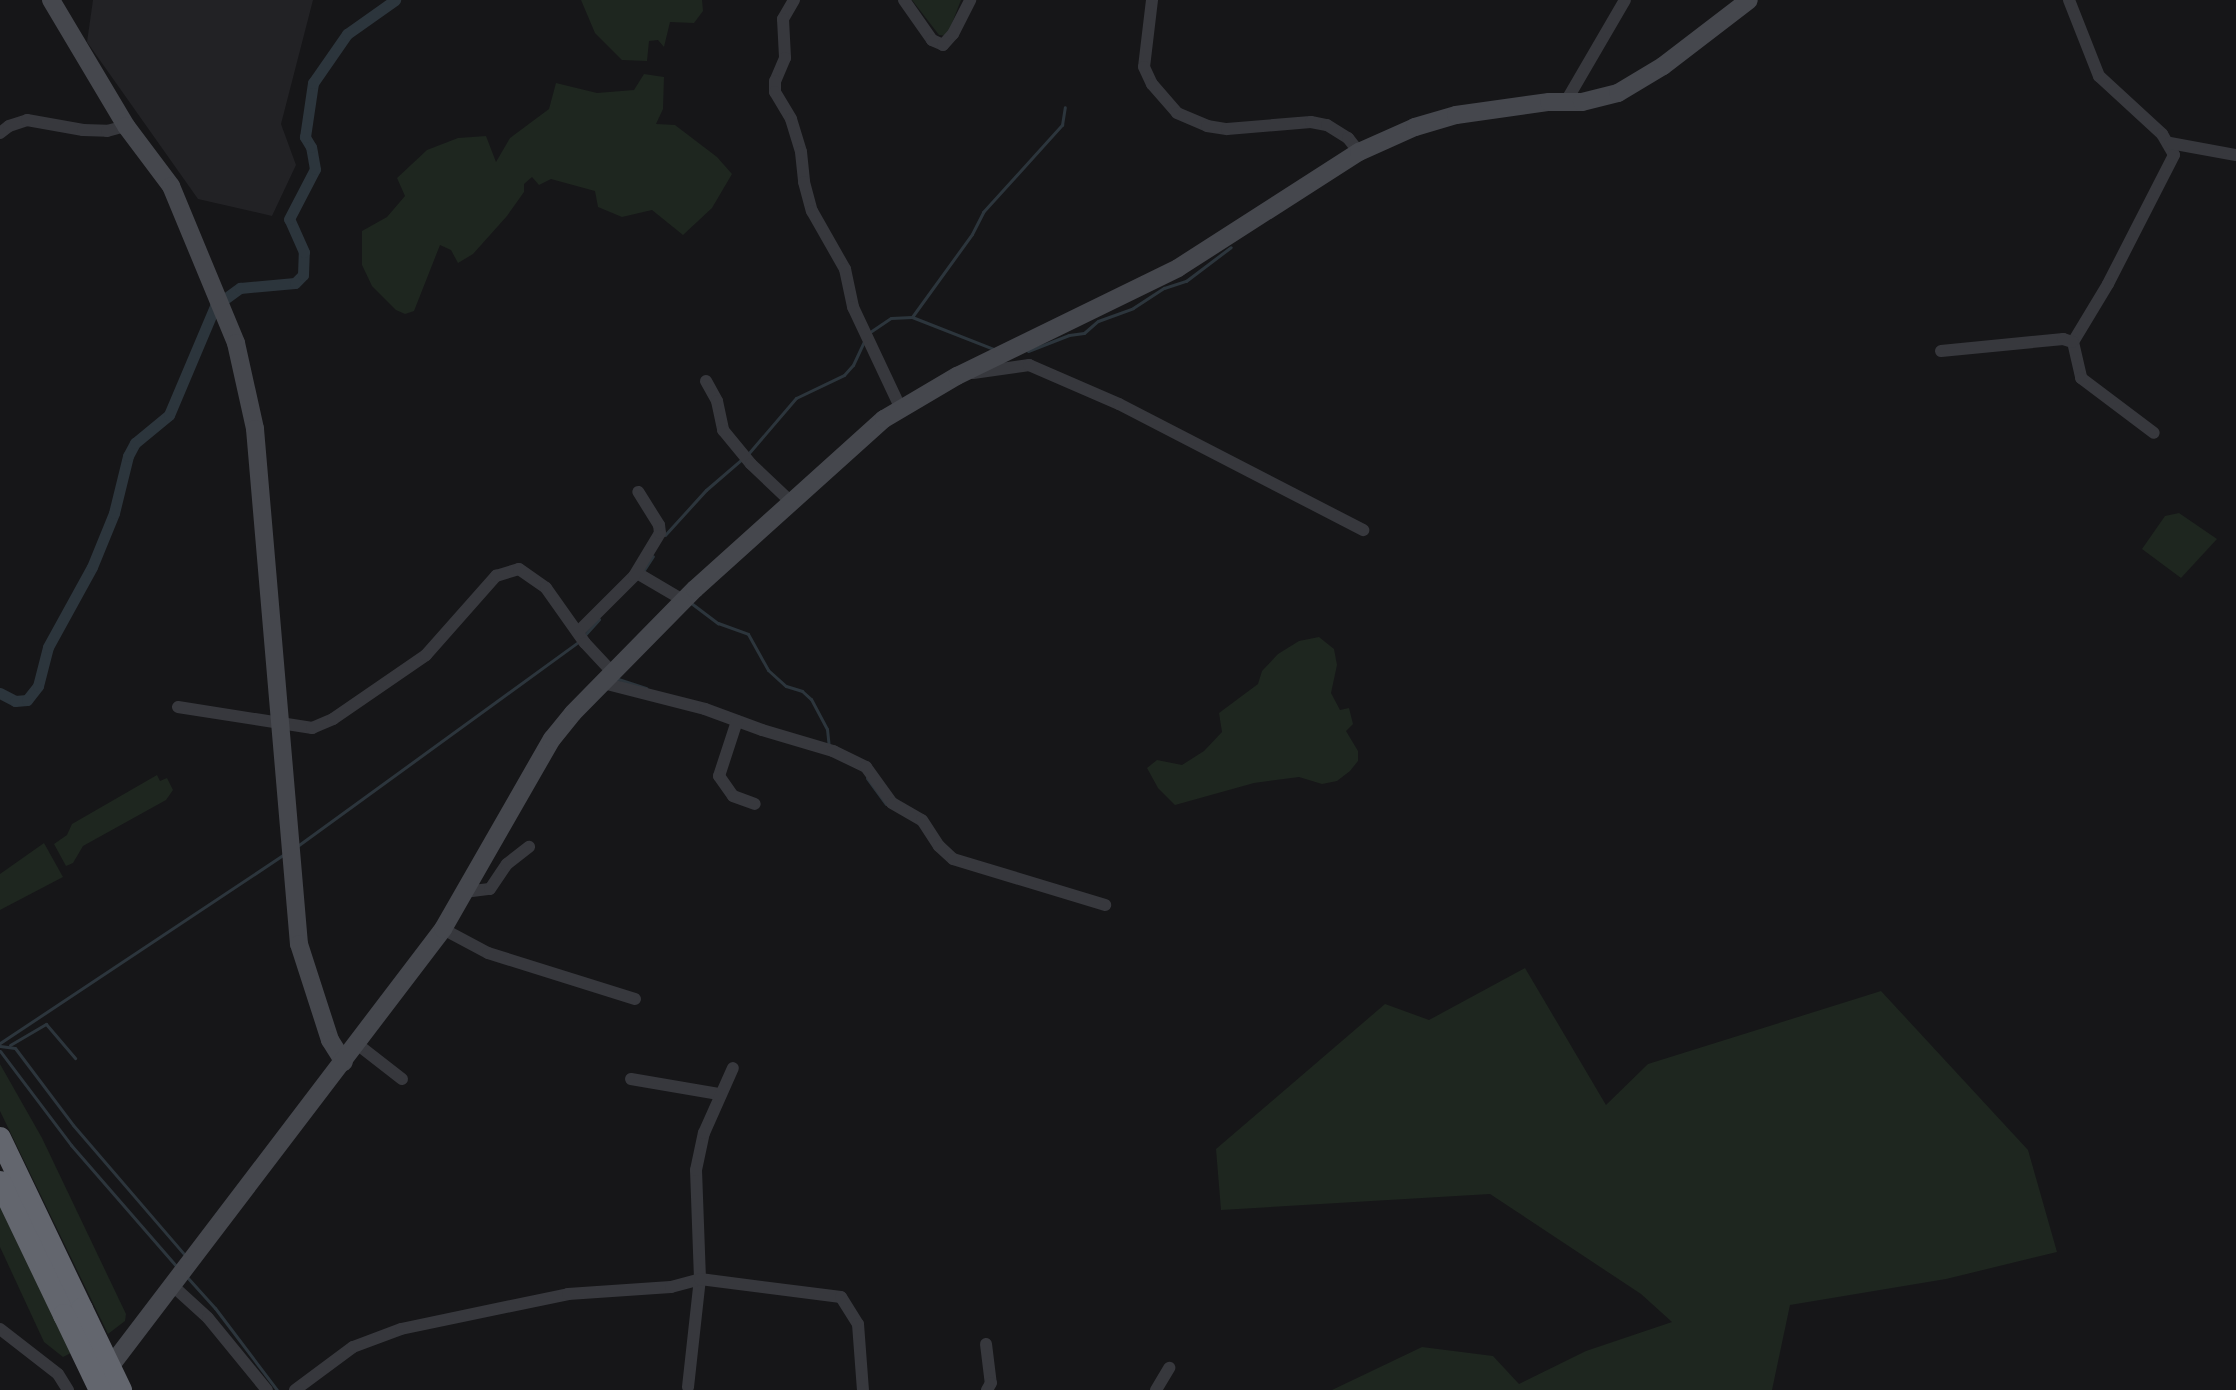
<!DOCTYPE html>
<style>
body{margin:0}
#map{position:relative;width:2236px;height:1390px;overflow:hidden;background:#161618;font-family:Quicksand,sans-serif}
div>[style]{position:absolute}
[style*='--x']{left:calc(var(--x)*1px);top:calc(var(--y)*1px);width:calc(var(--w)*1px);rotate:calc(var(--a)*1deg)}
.built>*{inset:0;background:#222225}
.green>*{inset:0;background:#1e261f}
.stream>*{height:3px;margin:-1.5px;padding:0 1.5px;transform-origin:1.5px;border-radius:1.5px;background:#2c353c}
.canal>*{height:11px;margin:-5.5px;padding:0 5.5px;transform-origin:5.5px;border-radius:5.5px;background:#2c353c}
.street>*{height:12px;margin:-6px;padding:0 6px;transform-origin:6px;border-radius:6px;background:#37383d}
.secondary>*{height:18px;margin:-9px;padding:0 9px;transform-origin:9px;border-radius:9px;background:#45474d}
.highway>*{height:22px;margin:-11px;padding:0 11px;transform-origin:11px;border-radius:11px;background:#63666e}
.highway-bridge>*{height:22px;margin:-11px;padding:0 11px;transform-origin:11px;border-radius:11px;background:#63666e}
span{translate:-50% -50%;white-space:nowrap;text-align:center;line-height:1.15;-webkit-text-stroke:8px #111113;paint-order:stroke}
</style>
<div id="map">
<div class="built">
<div style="clip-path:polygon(93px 0,313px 0,281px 124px,296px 165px,272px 216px,198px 199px,87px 42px)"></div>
</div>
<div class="green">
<div style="clip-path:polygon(581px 0,702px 0,703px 11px,694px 23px,670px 22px,664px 47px,658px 40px,649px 41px,647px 61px,622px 60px,595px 33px)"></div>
<div style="clip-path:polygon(912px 0,961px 0,947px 36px,939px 35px)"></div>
<div style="clip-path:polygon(644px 74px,664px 77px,663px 109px,656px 124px,675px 125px,717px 157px,732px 174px,712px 208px,683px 235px,652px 210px,622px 217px,598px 207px,595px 191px,551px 179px,539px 185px,532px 177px,524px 184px,524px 192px,507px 216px,473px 254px,458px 263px,451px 250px,440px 245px,414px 311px,405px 314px,396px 310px,372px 286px,362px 265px,362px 231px,387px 217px,405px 196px,397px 178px,427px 150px,458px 138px,486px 136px,496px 162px,510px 138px,549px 109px,556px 83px,597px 93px,634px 90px)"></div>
<div style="clip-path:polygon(2179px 513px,2217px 539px,2181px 578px,2142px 549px,2165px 516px)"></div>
<div style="clip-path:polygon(1319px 637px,1334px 649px,1337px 665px,1331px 693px,1340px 710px,1349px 708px,1353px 724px,1346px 731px,1358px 751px,1358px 761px,1350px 771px,1337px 781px,1322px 784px,1299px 777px,1254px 783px,1175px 805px,1158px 788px,1147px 768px,1157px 760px,1182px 765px,1204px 751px,1222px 732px,1219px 713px,1258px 684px,1262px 671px,1278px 654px,1299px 641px)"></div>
<div style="clip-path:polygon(157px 775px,160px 781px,167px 778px,173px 790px,166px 800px,83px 846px,73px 863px,66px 866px,54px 844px,67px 835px,72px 824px)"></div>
<div style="clip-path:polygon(44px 843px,63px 877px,0 910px,0 874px)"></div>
<div style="clip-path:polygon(1525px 968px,1606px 1105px,1648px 1064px,1881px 991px,2028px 1150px,2057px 1252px,1946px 1279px,1790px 1305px,1772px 1390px,1332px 1390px,1422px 1347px,1493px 1356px,1519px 1384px,1586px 1351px,1672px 1322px,1641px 1294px,1490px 1194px,1221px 1210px,1216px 1149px,1385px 1004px,1429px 1020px)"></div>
<div style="clip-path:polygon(0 1064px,42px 1138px,126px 1314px,125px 1321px,108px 1334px,0 1111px)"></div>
<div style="clip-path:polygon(0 1205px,71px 1353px,63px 1357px,44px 1342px,0 1247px)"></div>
</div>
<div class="stream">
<div style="--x:912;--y:317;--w:102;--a:-54.1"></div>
<div style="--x:972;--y:234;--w:25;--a:-63"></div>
<div style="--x:983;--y:212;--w:118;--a:-47.8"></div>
<div style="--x:1062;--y:125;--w:18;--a:-81"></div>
<div style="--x:870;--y:332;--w:25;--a:-34"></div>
<div style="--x:891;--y:318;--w:21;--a:-3"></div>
<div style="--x:912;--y:317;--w:90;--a:21.4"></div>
<div style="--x:1028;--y:351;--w:44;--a:-21.3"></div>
<div style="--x:1069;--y:335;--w:15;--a:-8"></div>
<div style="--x:1084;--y:333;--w:18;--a:-41"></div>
<div style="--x:1098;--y:321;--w:37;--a:-20"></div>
<div style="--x:1133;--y:308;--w:37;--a:-33"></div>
<div style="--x:1164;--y:288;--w:23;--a:-18"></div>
<div style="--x:1186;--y:281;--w:56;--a:-37.1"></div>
<div style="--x:748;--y:454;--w:74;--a:-49.4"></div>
<div style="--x:796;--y:398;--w:53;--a:-25.6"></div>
<div style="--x:844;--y:375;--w:13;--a:-48"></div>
<div style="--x:853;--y:365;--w:26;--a:-65"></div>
<div style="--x:665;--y:535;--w:61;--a:-47.7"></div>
<div style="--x:706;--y:490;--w:48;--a:-40.7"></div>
<div style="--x:642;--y:573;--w:20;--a:-57"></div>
<div style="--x:691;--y:603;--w:34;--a:37"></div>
<div style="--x:718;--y:623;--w:32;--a:20"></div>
<div style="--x:748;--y:634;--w:41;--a:60.9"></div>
<div style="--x:768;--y:670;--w:24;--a:42"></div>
<div style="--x:786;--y:686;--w:17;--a:17"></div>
<div style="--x:802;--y:691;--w:12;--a:42"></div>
<div style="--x:811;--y:699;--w:34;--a:62"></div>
<div style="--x:827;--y:729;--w:18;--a:84"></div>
<div style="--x:583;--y:637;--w:24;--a:-48"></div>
<div style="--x:615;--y:678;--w:33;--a:18"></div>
<div style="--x:867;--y:778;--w:32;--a:54"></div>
<div style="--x:296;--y:847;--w:349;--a:-36"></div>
<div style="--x:0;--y:1043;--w:340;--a:-33.6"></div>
<div style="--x:10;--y:1045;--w:42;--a:-30.3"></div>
<div style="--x:46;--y:1024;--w:45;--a:49.5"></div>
<div style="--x:0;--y:1046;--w:15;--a:8"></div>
<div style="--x:15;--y:1048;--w:96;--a:53"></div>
<div style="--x:73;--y:1125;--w:170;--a:49.3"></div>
<div style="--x:0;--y:1051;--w:118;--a:52.9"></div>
<div style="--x:71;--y:1145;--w:160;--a:49"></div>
<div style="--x:187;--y:1277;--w:42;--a:47.9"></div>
<div style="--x:215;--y:1308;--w:103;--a:52.9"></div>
</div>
<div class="canal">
<div style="--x:0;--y:693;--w:17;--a:28"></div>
<div style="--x:15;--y:701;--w:12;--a:-5"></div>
<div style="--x:27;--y:700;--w:18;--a:-52"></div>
<div style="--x:38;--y:686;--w:40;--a:-75.6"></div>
<div style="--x:48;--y:647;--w:91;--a:-61.2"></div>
<div style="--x:92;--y:567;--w:58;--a:-67.8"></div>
<div style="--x:114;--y:513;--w:59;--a:-76.2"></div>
<div style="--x:128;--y:456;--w:15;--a:-62"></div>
<div style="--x:135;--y:443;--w:44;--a:-39.5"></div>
<div style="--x:169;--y:415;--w:118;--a:-67.1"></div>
<div style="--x:215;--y:306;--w:31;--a:-36"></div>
<div style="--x:240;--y:288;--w:55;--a:-5.2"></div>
<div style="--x:295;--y:283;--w:11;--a:-45"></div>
<div style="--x:303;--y:275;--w:23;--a:-88"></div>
<div style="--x:304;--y:252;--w:36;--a:-114"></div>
<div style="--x:289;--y:219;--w:56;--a:-62.5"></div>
<div style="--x:315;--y:169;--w:22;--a:-100"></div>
<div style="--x:311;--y:147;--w:12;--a:-121"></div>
<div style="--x:305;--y:137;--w:55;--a:-81.6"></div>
<div style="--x:313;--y:83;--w:60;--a:-55.2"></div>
<div style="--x:347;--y:34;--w:59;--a:-35.3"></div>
</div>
<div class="street">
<div style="--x:794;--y:0;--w:22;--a:120"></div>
<div style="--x:783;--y:19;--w:39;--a:87"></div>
<div style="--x:785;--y:58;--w:25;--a:113"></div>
<div style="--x:775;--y:81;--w:11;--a:90"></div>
<div style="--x:775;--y:92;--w:31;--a:59"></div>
<div style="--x:791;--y:119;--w:34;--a:73"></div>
<div style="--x:801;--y:152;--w:30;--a:84"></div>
<div style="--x:804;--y:182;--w:30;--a:75"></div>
<div style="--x:812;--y:211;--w:67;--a:60.4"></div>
<div style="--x:845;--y:269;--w:39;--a:78"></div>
<div style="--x:853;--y:307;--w:113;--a:64.8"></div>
<div style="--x:904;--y:0;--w:49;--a:55"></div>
<div style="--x:932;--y:40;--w:12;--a:24"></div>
<div style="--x:943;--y:45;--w:15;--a:-48"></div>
<div style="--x:953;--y:34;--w:38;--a:-63"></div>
<div style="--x:1152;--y:0;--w:67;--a:96.8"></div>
<div style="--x:1144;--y:67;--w:19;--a:65"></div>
<div style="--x:1152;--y:84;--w:38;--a:49"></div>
<div style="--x:1177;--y:113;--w:33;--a:23"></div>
<div style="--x:1207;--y:126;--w:20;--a:9"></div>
<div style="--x:1227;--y:129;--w:84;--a:-4.8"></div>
<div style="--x:1311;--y:122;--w:16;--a:11"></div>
<div style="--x:1327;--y:125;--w:25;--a:32"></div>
<div style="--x:1348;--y:138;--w:18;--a:52"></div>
<div style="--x:2069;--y:0;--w:82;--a:68.5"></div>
<div style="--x:2099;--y:76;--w:86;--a:42.6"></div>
<div style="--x:2162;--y:134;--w:24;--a:60"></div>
<div style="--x:2174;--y:155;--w:145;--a:117.1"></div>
<div style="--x:2108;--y:284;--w:68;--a:121.1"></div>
<div style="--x:2073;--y:342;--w:37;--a:77"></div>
<div style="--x:2081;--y:378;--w:91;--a:37"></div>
<div style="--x:1565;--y:103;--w:119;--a:-59.8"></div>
<div style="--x:0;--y:133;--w:11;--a:-38"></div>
<div style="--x:9;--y:126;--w:19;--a:-18"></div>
<div style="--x:27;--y:120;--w:57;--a:10.1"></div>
<div style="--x:83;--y:130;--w:24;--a:2"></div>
<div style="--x:107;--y:131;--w:20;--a:-15"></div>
<div style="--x:2170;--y:143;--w:67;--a:10.3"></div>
<div style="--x:1941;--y:351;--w:123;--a:-5.6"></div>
<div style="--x:2063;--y:339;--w:10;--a:17"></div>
<div style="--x:973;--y:373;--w:57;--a:-8.1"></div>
<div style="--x:1029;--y:365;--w:98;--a:23.4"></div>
<div style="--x:1119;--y:404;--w:275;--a:27.3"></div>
<div style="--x:706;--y:381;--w:23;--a:61"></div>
<div style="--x:717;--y:401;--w:30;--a:78"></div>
<div style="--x:723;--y:430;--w:44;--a:50.5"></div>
<div style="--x:751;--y:464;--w:54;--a:43.5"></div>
<div style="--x:637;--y:573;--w:53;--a:30.4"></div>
<div style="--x:578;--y:632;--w:79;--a:-45"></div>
<div style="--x:634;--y:576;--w:50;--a:-58.8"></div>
<div style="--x:660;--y:533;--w:8;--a:-97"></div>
<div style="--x:659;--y:525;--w:39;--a:-122"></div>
<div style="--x:603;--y:683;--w:105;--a:14.3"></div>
<div style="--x:705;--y:709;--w:61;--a:20.2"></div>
<div style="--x:762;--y:730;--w:74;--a:16.5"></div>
<div style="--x:833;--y:751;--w:37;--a:26"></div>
<div style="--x:866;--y:767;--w:44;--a:54.2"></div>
<div style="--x:892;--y:803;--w:34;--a:30"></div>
<div style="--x:922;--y:820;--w:31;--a:57"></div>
<div style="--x:939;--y:846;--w:19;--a:43"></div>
<div style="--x:953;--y:859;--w:159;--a:16.8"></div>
<div style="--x:178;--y:707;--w:136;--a:8.9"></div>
<div style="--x:312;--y:728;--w:23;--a:-23"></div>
<div style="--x:333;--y:719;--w:113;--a:-34.5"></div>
<div style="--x:426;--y:655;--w:106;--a:-48.5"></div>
<div style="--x:496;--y:576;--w:24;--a:-17"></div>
<div style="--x:519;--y:569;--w:33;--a:35"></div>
<div style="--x:546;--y:588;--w:67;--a:54.7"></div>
<div style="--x:585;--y:643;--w:41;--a:47"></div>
<div style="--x:737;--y:721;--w:58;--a:108.1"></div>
<div style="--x:719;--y:776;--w:24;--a:55"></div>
<div style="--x:733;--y:796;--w:23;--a:20"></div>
<div style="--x:464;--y:892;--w:26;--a:-7"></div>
<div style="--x:490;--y:889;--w:30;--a:-56"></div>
<div style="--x:507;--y:864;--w:28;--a:-38"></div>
<div style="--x:443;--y:929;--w:51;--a:28.1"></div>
<div style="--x:488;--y:953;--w:154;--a:17.4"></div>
<div style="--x:357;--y:1044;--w:57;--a:37.9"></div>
<div style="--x:631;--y:1079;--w:89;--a:9.7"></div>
<div style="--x:173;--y:1286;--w:47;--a:42.4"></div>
<div style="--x:208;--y:1318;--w:93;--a:50.7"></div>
<div style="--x:0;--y:1329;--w:73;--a:37.8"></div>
<div style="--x:58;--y:1374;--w:19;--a:58"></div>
<div style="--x:986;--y:1344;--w:39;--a:83"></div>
<div style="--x:991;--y:1383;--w:8;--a:120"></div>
<div style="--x:688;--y:1387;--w:109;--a:-83.7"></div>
<div style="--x:700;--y:1279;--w:109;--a:-92.1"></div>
<div style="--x:696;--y:1170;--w:38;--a:-78"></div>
<div style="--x:704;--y:1133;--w:71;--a:-66"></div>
<div style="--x:295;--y:1390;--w:72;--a:-36.6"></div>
<div style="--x:353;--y:1347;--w:51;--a:-20.6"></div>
<div style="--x:401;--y:1329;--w:171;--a:-11.8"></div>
<div style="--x:568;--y:1294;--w:103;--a:-3.9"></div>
<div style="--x:671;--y:1287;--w:30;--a:-15"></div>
<div style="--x:700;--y:1279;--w:142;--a:7.3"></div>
<div style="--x:841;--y:1297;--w:32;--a:58"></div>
<div style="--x:858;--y:1324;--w:66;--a:85.7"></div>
<div style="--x:1156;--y:1390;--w:26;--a:-59"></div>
</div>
<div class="secondary">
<div style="--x:51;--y:0;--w:147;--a:59.2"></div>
<div style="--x:126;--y:126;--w:75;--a:53.1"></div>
<div style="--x:171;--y:186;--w:170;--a:67.5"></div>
<div style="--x:236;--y:343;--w:88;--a:77.5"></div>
<div style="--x:255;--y:429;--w:517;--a:85.12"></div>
<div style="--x:299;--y:944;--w:101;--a:72.1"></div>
<div style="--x:330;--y:1040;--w:26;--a:58"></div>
<div style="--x:103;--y:1376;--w:562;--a:-52.74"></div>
<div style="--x:443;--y:929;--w:219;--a:-60.2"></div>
<div style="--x:552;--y:739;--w:33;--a:-51"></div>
<div style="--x:573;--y:713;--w:174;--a:-45.5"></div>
<div style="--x:695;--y:589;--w:254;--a:-42"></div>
<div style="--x:884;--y:419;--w:85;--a:-30.5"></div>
<div style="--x:957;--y:376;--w:246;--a:-26"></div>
<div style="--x:1178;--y:268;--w:215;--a:-32.7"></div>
<div style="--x:1359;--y:152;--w:61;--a:-24.1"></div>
<div style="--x:1415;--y:127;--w:43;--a:-16.3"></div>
<div style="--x:1456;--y:115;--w:94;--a:-8"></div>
<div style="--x:1549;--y:102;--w:33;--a:0"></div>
<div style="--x:1582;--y:102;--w:37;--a:-14"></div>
<div style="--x:1618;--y:93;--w:52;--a:-31"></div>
<div style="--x:1663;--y:66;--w:108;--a:-37.5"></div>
</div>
<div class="highway">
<div style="--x:0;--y:1138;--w:190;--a:64.4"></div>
<div style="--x:0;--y:1182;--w:148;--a:64.3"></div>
</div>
<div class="highway-bridge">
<div style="--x:82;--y:1309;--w:90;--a:64.3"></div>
<div style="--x:64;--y:1315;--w:83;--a:64.4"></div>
</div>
</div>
